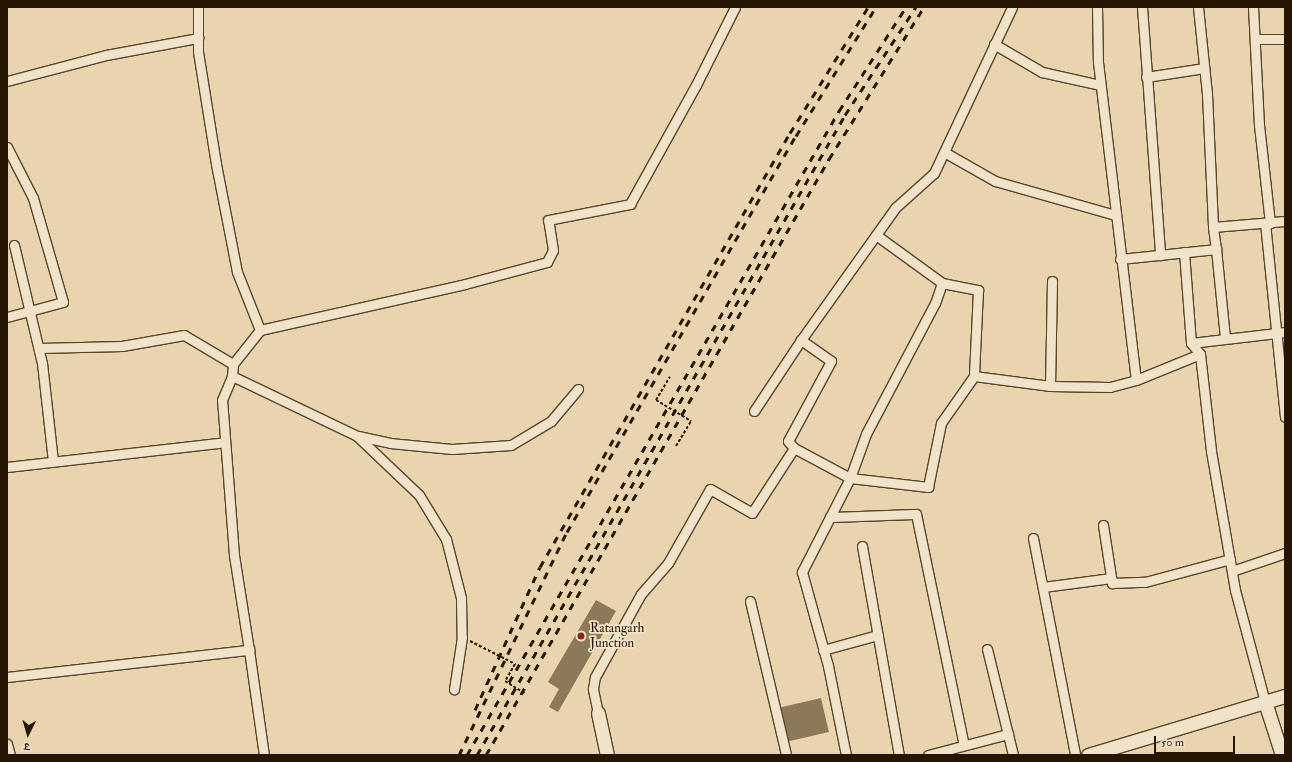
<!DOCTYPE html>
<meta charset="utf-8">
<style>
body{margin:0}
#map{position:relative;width:1292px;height:762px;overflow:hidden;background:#e9d4ae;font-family:"IM FELL Double Pica","Noto Serif Devanagari",serif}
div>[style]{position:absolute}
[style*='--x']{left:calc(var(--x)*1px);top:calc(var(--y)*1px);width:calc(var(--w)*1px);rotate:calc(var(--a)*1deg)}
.building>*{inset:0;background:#8b795a;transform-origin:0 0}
.path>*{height:2px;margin-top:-1px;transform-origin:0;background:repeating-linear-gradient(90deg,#261600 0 3px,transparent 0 5px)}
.roads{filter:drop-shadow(1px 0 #57462c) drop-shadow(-1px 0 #57462c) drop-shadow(0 1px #57462c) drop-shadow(0 -1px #57462c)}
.street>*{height:9px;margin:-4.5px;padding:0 4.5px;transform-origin:4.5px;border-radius:4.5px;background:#f1e3ca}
.secondary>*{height:13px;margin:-6.5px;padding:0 6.5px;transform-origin:6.5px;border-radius:6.5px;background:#f1e3ca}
.rail>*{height:3px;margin-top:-1.5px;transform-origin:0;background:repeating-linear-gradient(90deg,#261600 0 7px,transparent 0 14px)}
.path-bridge>*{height:2px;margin-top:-1px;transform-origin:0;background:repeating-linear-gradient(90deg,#261600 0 3px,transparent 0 5px)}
.dots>*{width:11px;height:11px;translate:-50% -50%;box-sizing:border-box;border:2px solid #f1e3ca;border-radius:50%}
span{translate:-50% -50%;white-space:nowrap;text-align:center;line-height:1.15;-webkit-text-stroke:3.5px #f1e3ca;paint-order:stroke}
.poi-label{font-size:13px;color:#261600}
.left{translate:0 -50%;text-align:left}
.frame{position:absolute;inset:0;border:8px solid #261600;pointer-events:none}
.north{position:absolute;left:8px;top:714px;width:40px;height:40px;-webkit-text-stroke:3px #f1e3ca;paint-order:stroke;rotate:185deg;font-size:11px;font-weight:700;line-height:16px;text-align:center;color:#261600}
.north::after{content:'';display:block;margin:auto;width:14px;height:18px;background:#261600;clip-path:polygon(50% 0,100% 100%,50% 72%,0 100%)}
.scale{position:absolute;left:1154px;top:736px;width:81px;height:18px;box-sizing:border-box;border:2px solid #261600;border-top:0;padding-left:5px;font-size:12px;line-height:14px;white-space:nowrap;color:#261600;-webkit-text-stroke:3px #f1e3ca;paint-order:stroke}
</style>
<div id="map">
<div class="building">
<div style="clip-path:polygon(596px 600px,616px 611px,558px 712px,549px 707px,559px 689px,548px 682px)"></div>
<div style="left:821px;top:698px;width:35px;height:41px;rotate:77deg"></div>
</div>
<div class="path">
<div style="--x:656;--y:400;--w:27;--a:-59"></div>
<div style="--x:676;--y:446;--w:29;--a:-59"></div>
<div style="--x:470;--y:641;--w:51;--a:27.1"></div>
<div style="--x:515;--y:664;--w:20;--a:120"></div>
<div style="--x:505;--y:681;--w:25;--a:32"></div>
</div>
<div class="roads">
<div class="street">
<div style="--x:1097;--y:7;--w:55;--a:89"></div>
<div style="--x:1098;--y:62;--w:320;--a:83.2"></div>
<div style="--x:1136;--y:380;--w:69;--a:-22.1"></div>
<div style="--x:1200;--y:354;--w:98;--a:83.5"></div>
<div style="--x:1211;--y:451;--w:141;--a:80.2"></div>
<div style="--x:1235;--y:590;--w:116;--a:75"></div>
<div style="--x:1142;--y:7;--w:249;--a:85.8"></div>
<div style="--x:1198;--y:7;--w:87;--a:84.1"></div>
<div style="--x:1207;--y:94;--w:133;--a:87.4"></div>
<div style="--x:1253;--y:7;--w:118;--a:87.1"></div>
<div style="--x:1259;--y:125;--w:99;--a:83.6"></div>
<div style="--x:1255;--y:39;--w:30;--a:0"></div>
<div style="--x:994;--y:44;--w:56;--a:30.3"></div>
<div style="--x:1042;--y:72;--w:59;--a:12.6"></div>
<div style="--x:1146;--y:77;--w:59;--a:-8.8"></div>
<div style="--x:7;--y:81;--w:102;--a:-14.7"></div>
<div style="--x:106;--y:55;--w:94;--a:-10.5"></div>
<div style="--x:7;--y:147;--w:57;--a:63"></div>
<div style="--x:33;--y:198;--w:108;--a:73.9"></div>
<div style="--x:63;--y:302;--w:58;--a:165"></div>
<div style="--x:944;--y:152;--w:59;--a:29.6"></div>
<div style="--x:995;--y:181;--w:125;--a:15.8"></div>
<div style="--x:1265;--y:223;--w:195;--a:84.1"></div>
<div style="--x:876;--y:235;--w:82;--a:36"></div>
<div style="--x:942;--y:283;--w:37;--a:11"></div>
<div style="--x:978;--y:290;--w:86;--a:92.7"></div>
<div style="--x:974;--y:376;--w:77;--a:7.5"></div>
<div style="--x:1050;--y:386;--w:60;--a:1"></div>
<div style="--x:1110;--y:387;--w:27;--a:-15"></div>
<div style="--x:14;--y:245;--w:121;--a:76.7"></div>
<div style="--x:42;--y:363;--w:99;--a:83.6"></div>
<div style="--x:1216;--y:249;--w:89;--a:84.2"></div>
<div style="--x:1184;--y:252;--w:91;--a:85.6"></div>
<div style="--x:1191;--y:343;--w:14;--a:51"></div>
<div style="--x:1120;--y:259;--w:97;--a:-5.9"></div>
<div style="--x:1216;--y:249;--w:22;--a:-98"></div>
<div style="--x:1213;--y:227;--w:72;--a:-4.8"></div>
<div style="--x:942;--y:283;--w:21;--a:109"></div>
<div style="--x:935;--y:303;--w:148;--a:117.8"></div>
<div style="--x:866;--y:434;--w:47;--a:110"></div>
<div style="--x:850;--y:478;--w:79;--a:6.6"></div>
<div style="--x:928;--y:487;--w:65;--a:-78.5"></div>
<div style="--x:941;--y:423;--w:57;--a:-54.9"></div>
<div style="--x:260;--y:330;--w:210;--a:-12.6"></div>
<div style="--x:465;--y:284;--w:85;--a:-15"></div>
<div style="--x:547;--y:262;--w:13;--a:-63"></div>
<div style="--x:553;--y:250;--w:30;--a:-99"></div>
<div style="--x:548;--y:220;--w:84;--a:-11"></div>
<div style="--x:630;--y:204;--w:136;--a:-61"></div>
<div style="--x:696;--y:85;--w:87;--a:-63.4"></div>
<div style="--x:1191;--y:343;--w:95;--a:-6.7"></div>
<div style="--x:39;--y:348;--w:83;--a:-1.4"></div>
<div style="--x:122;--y:346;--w:63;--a:-10.1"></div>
<div style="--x:184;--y:335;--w:57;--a:30.6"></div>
<div style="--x:232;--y:376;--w:139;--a:25.6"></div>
<div style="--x:357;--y:436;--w:86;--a:43.6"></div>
<div style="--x:419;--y:495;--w:52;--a:58.5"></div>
<div style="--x:446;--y:539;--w:61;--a:75.7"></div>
<div style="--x:461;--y:598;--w:39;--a:89"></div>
<div style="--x:462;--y:637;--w:53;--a:98.7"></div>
<div style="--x:1050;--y:386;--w:105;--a:-88.9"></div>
<div style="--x:754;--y:411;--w:85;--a:-56.5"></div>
<div style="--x:801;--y:340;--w:162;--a:-54.5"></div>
<div style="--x:895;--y:208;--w:52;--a:-41.9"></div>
<div style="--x:934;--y:173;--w:183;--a:-64.8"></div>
<div style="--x:358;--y:436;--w:33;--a:12"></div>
<div style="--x:390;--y:443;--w:62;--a:5.5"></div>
<div style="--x:452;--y:449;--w:59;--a:-3.9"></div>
<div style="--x:511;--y:445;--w:47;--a:-31"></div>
<div style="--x:551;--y:421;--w:42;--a:-49.8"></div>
<div style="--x:794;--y:448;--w:64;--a:28.2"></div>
<div style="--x:850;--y:478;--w:106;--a:117.1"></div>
<div style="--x:802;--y:572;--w:98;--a:74.5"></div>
<div style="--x:828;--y:666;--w:91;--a:78.6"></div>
<div style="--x:7;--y:467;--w:219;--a:-6.5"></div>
<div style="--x:830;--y:517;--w:86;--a:-2"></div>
<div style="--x:916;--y:514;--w:236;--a:78.3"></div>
<div style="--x:1103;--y:525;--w:59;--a:81.2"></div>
<div style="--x:1112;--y:583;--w:33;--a:-2"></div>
<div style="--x:1145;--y:582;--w:88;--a:-15.1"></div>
<div style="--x:1033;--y:538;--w:221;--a:79"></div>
<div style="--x:862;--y:546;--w:212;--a:80"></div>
<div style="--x:1232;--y:571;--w:56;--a:-18.8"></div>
<div style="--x:1043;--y:587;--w:69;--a:-7.5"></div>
<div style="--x:750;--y:601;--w:158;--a:76.8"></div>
<div style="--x:987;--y:649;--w:109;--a:76.2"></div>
<div style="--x:249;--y:650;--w:106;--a:81.9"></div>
<div style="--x:823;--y:650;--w:57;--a:-15.3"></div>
<div style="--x:7;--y:677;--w:244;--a:-6.4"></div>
<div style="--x:249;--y:650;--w:96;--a:-99"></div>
<div style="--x:234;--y:555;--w:155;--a:-94.4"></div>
<div style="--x:222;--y:400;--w:26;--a:-67"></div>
<div style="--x:232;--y:376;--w:12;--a:-85"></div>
<div style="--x:233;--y:364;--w:43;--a:-51.5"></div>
<div style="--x:260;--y:330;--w:62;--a:-111.6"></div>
<div style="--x:237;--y:272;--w:110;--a:-101"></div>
<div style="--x:216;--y:164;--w:114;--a:-99.1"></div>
<div style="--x:198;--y:51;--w:44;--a:-90"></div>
<div style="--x:598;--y:713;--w:25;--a:-102"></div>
<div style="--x:593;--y:689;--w:12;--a:-81"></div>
<div style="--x:595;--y:677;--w:95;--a:-61"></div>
<div style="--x:641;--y:594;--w:41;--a:-48.9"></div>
<div style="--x:668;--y:563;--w:85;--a:-60.4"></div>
<div style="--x:710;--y:489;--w:48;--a:29.7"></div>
<div style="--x:752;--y:513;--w:77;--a:-57.1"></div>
<div style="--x:794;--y:448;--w:9;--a:-131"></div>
<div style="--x:788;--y:441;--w:91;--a:-61.7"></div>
<div style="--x:831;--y:361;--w:37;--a:-145"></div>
<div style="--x:7;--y:744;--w:11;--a:75"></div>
<div style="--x:928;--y:755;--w:83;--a:-14.7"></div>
</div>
<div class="secondary">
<div style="--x:1265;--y:702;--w:56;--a:72.2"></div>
<div style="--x:598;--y:713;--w:43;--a:77.9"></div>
<div style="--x:1088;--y:755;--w:206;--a:-16.7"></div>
</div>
</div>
<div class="rail">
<div style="--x:475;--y:710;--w:157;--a:-65.6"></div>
<div style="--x:540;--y:567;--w:501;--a:-60.06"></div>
<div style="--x:790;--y:133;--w:148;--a:-58.2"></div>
<div style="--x:459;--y:755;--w:248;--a:-64.2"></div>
<div style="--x:567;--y:532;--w:457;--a:-60"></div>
<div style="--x:796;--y:136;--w:152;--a:-58.2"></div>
<div style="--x:467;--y:755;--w:744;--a:-59.99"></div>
<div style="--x:839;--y:111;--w:124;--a:-57.2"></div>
<div style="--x:477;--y:755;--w:738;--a:-60.1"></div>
<div style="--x:845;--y:115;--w:129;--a:-56.7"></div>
<div style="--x:486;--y:755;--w:688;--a:-60.08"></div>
<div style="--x:829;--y:159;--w:179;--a:-58"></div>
</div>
<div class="path-bridge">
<div style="--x:656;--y:400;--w:41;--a:31"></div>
</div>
<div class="dots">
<div style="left:581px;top:636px;background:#8f2418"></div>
</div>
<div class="poi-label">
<span class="left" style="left:590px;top:636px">Ratangarh<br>Junction</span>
</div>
<div class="frame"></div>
<div class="north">उ</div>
<div class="scale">50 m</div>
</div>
